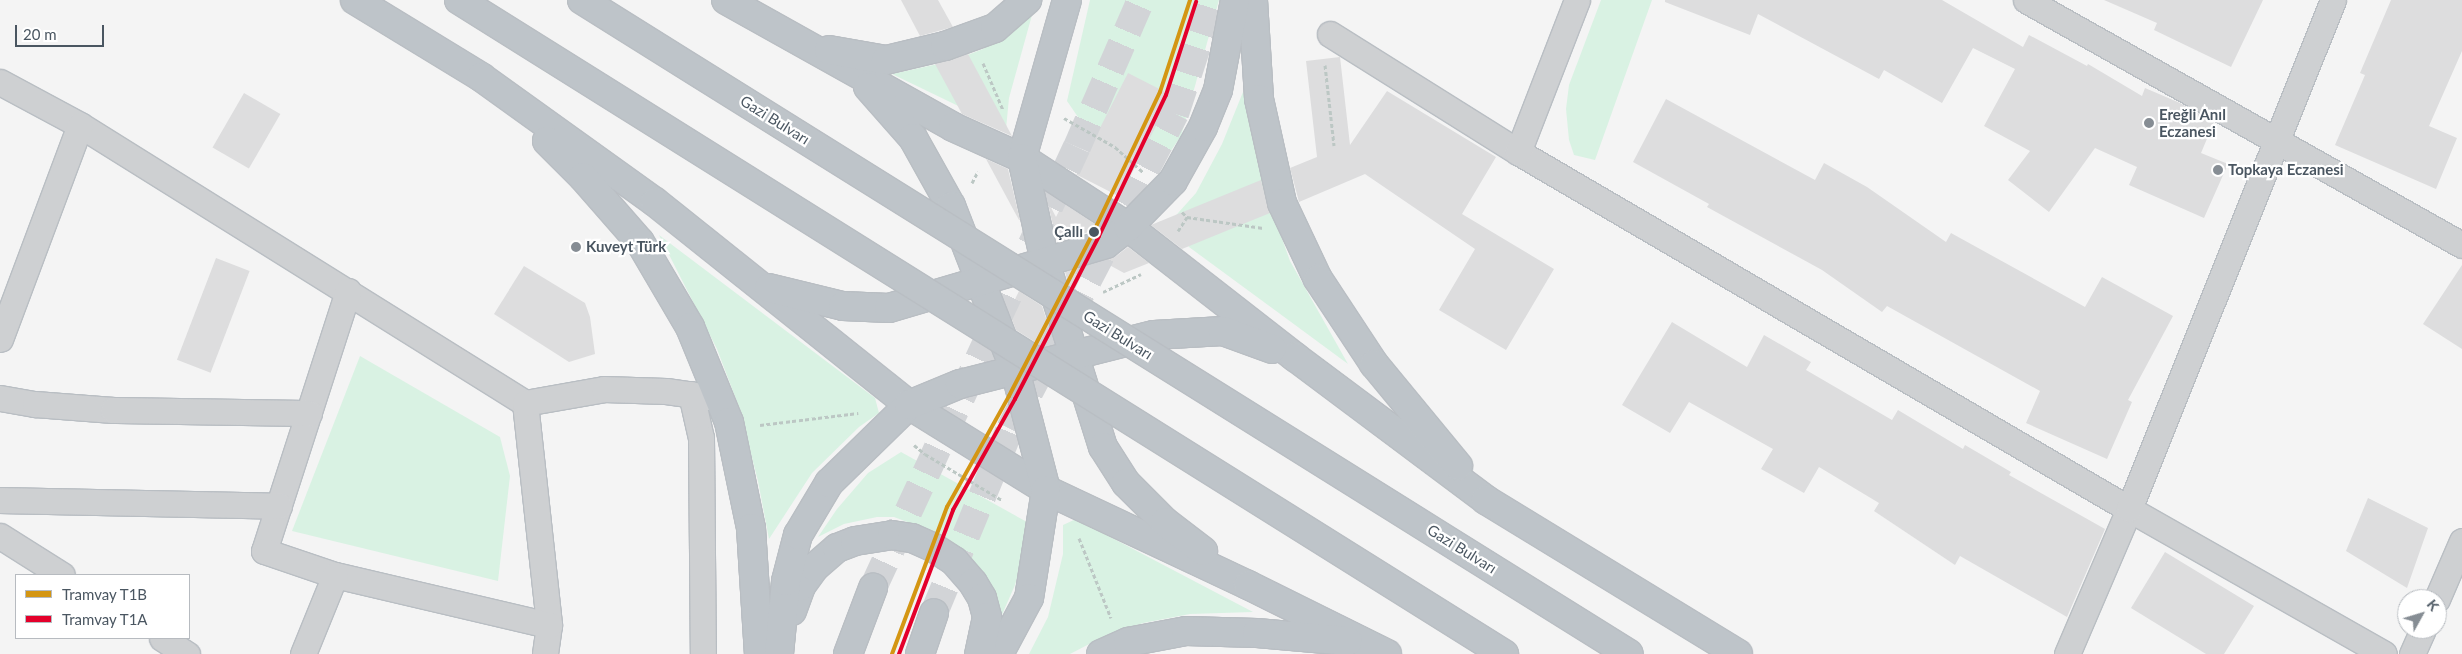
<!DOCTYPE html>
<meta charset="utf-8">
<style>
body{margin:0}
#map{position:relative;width:2462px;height:654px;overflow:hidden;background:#f4f4f4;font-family:Lato,sans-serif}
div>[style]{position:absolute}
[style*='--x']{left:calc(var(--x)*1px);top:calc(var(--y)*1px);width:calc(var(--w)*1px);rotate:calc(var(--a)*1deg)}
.green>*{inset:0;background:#d9f2e3}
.building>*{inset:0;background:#ddddde;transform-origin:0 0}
.highway-tunnel>*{height:28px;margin-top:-14px;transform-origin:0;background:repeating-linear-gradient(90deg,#d2d4d7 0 28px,transparent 0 42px)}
.path>*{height:3px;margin-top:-1.5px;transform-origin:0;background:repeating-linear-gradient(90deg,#bcc7c4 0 4px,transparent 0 6.5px)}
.roads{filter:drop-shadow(1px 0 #b9bec3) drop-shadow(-1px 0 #b9bec3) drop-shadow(0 1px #b9bec3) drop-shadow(0 -1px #b9bec3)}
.street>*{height:25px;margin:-12.5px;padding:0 12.5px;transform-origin:12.5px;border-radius:12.5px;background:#ced0d2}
.highway>*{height:28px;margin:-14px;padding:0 14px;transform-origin:14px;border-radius:14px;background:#bec4c9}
.bridges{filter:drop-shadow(1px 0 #b9bec3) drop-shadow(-1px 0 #b9bec3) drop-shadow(0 1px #b9bec3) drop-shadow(0 -1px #b9bec3)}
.highway-bridge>*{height:28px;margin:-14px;padding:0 14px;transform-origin:14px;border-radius:14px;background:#bec4c9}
.tram-1>*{height:4px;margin:-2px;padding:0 2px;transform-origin:2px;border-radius:2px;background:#d49613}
.tram-2>*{height:4px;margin:-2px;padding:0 2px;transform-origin:2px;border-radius:2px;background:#e4002b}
.dots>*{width:14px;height:14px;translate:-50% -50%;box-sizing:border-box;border:2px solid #fff;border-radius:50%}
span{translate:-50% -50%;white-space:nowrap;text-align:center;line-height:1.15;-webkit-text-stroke:4.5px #fff;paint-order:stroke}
.poi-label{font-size:15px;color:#4a5661;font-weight:700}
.left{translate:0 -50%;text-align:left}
.street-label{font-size:15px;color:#4a5661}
.stop-label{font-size:15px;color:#4a5661;font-weight:700}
.right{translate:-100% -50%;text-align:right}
.legend{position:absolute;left:15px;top:574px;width:175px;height:65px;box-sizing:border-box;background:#fff;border:1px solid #b7bbc0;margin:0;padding:6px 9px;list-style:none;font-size:15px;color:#4a5661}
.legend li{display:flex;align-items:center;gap:10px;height:25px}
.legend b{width:25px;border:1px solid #b7bbc0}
.north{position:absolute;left:2397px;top:589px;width:50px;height:50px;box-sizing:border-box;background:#fff;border:1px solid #b7bbc0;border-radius:50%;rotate:51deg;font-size:14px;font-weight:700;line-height:20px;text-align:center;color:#4a5661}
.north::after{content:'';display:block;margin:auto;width:18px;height:22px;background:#868d94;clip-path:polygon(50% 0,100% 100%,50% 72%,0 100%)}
.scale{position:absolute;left:15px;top:25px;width:89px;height:22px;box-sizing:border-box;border:2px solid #4a5661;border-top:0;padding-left:6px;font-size:15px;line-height:18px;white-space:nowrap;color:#4a5661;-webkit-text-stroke:4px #fff;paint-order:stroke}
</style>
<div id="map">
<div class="green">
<div style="clip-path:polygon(1090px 0,1219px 0,1181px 136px,1157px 171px,1116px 137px,1080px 120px,1067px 101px)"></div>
<div style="clip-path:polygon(1601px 0,1652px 0,1595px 160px,1574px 155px,1569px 140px,1566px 109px,1569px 85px)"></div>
<div style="clip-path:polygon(1032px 15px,1009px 98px,1006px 129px,892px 74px,952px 61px,983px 49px)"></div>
<div style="clip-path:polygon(1243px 92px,1265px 191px,1290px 261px,1348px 364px,1189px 247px,1170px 222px,1196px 193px,1222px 144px)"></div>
<div style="clip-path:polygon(659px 235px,875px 398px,879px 413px,859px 427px,812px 473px,769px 539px,758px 481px,739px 407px,717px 349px)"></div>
<div style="clip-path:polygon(360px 356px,500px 437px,510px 476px,498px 581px,292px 531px)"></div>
<div style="clip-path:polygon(901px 452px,1027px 522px,1024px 551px,1015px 585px,1001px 617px,995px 594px,975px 563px,954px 544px,934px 532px,894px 517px,877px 517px,844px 524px,818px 537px,837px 509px,868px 473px)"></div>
<div style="clip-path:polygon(1076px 519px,1253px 612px,1190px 614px,1143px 623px,1099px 639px,1070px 654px,1029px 654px,1048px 617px,1063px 554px,1063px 525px)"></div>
</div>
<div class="building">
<div style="clip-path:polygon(901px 0,938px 0,953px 27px,920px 36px)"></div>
<div style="clip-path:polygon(1665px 0,1942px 0,2023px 47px,2029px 35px,2087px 66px,2088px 64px,2142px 96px,2145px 88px,2180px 103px,2214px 122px,2201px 153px,2228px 164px,2204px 218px,2129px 185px,2137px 167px,2095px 148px,2049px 212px,2008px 180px,2030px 151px,1984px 126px,2015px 69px,1973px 48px,1942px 103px,1884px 70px,1879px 79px,1758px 14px,1750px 35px,1665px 2px)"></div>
<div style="clip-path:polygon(2104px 0,2263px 0,2231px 67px,2154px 30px,2157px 23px)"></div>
<div style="clip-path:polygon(2391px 0,2462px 0,2462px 51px,2429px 126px,2457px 138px,2436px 189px,2335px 145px,2365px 75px,2360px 73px)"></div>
<div style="clip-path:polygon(968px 54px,1012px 136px,962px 114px,935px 64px)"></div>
<div style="clip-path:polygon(1340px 57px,1350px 145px,1387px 91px,1496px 157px,1462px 214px,1554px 269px,1506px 350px,1439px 310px,1475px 249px,1365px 174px,1299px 202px,1290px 168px,1317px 157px,1306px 61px)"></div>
<div style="left:1128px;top:73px;width:49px;height:114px;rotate:27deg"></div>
<div style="left:244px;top:93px;width:42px;height:63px;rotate:30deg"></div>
<div style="clip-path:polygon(1666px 99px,1815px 180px,1824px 163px,1867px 187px,1946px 242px,1951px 233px,2085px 307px,2102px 277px,2173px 316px,2128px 400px,2132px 402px,2107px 459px,2026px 423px,2040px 391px,1887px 306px,1882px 312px,1822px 270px,1707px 207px,1709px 204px,1633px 162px)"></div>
<div style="clip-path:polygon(986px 159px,1008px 169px,1020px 220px,1019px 220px)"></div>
<div style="clip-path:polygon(1261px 180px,1270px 213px,1182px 249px,1151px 225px)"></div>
<div style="clip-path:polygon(1047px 200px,1056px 217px,1063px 203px,1101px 228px,1057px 242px)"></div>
<div style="clip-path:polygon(1128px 247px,1149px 263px,1124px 273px,1102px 261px,1115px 257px)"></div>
<div style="left:216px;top:258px;width:36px;height:109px;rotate:21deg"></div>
<div style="clip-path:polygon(2462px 265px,2462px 349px,2423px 324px)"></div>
<div style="clip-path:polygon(524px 266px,585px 303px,590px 317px,595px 354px,569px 362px,494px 314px)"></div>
<div style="clip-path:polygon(1086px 266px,1075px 289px,1069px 286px,1065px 272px)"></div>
<div style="clip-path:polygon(1019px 291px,1042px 306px,1052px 336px,1047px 346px,1043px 347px,1016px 330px,1009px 312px)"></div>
<div style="clip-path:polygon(1672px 322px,1747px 367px,1764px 335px,1811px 362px,1806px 370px,1892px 420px,1898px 410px,1963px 449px,1965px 445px,2011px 472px,2009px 475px,2105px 529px,2067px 617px,1960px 556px,1955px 565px,1874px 511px,1879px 503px,1819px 467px,1804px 493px,1761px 469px,1773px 449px,1689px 402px,1670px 433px,1622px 405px)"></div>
<div style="clip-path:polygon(2368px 498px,2428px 528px,2407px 588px,2346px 551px)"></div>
<div style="clip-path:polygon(2165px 552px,2254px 606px,2224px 654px,2206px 654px,2131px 608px)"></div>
</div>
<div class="highway-tunnel">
<div style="--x:873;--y:588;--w:486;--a:-65.2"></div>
<div style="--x:1077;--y:147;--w:160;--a:-66.5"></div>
<div style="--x:934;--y:613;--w:199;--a:-67.6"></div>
<div style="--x:1010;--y:429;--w:356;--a:-62.4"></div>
<div style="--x:1175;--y:114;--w:120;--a:-72"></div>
</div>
<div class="path">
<div style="--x:983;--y:63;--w:51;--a:66.9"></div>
<div style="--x:1325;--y:65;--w:81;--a:83.6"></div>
<div style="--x:1064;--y:118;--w:59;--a:29.6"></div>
<div style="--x:1115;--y:147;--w:38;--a:42"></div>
<div style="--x:972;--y:183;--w:13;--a:-63"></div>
<div style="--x:1182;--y:212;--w:7;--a:45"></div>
<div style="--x:1187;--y:217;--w:77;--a:8.2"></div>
<div style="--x:1178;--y:231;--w:17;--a:-57"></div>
<div style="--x:1103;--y:292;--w:42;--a:-25.3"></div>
<div style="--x:760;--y:425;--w:99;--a:-7"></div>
<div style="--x:914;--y:445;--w:14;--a:39"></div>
<div style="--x:925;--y:454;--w:90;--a:30.9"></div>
<div style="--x:1079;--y:538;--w:86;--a:68.2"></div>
</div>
<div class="roads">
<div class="street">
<div style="--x:2026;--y:0;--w:500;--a:29.33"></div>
<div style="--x:1330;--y:34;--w:222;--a:32.1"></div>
<div style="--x:1518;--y:152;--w:708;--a:30.3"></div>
<div style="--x:2129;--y:509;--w:293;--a:29.6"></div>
<div style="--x:0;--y:82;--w:91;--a:28.3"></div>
<div style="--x:80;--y:125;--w:525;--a:31.99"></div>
<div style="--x:525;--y:403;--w:223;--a:83.8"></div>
<div style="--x:549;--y:625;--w:29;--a:98"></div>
<div style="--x:1518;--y:152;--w:163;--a:-68.8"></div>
<div style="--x:348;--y:291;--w:273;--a:107.9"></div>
<div style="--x:264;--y:551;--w:75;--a:18.7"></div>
<div style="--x:335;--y:575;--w:220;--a:13.2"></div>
<div style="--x:0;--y:339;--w:228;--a:-69.5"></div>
<div style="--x:691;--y:394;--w:45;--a:77.2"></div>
<div style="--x:701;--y:438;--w:216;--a:89.5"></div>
<div style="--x:0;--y:398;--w:36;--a:10"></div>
<div style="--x:35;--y:404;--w:78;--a:4.4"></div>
<div style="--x:113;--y:410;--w:196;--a:0.9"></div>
<div style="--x:525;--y:403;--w:80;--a:-10"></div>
<div style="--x:604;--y:389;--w:62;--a:1.8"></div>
<div style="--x:666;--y:391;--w:42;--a:8.1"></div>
<div style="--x:0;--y:500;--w:279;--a:1.2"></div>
<div style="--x:0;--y:536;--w:73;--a:32.2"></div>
<div style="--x:2437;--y:599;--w:63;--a:-66.7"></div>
<div style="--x:162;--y:638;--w:30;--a:33"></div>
<div style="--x:303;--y:654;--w:85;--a:-67.9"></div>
<div style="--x:2067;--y:654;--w:158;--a:-66.8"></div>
<div style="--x:2129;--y:509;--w:548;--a:-68.16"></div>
<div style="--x:2412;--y:654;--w:27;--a:-66"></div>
</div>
<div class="highway">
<div style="--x:355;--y:0;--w:148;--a:31.4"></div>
<div style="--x:481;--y:77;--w:214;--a:35.7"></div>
<div style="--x:655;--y:202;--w:325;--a:38.6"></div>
<div style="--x:909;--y:405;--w:161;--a:31.8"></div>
<div style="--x:1046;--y:490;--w:223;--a:25.2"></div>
<div style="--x:1248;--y:585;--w:155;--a:26.4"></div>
<div style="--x:726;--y:0;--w:260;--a:29.2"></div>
<div style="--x:953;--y:127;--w:76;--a:24.2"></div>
<div style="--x:1022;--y:158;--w:126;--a:33.1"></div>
<div style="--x:1128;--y:227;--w:212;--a:37.9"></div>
<div style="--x:1295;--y:357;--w:239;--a:36.8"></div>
<div style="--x:1486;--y:500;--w:295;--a:31.4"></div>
<div style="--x:1067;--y:0;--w:164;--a:105.9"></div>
<div style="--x:1022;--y:158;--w:107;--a:77.5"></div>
<div style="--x:1045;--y:262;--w:194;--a:72.6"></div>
<div style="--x:1103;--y:447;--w:43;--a:57.4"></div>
<div style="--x:1126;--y:483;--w:55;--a:45"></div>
<div style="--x:1165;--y:522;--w:48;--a:37.3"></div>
<div style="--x:1253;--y:0;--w:99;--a:86.5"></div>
<div style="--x:1259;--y:99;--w:107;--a:77.5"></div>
<div style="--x:1282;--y:203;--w:84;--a:64.7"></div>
<div style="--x:1318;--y:279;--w:102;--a:56.6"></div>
<div style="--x:1374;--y:364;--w:132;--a:50.5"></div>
<div style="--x:829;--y:50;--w:58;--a:10"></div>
<div style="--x:886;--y:60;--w:61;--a:-13.3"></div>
<div style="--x:945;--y:46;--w:53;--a:-19.8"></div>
<div style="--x:995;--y:28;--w:43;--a:-41.2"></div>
<div style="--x:868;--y:87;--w:68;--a:48.6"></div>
<div style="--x:913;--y:138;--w:78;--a:60.8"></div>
<div style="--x:951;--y:206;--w:176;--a:68.7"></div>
<div style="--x:1015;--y:370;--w:124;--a:75.5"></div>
<div style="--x:1046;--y:490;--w:109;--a:98.9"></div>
<div style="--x:1029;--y:598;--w:64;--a:118.2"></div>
<div style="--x:547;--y:141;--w:51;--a:45"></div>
<div style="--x:583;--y:177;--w:86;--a:48.8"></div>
<div style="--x:640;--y:242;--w:99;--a:59.5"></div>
<div style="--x:690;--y:327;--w:103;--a:67.7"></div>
<div style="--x:729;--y:422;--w:108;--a:78.3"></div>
<div style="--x:751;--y:528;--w:126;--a:86.4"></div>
<div style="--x:769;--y:288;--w:76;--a:13.7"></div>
<div style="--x:843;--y:306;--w:46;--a:2.5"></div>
<div style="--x:889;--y:308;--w:226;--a:-16.4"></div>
<div style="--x:1106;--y:244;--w:28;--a:-38"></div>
<div style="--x:1128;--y:227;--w:64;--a:-45.6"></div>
<div style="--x:1173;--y:181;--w:62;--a:-60.9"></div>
<div style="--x:1203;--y:127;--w:40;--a:-68"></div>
<div style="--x:1218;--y:90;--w:92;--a:-79.3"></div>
<div style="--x:792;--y:611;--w:27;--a:-70"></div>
<div style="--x:801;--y:586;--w:24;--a:-54"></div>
<div style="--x:815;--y:567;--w:29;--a:-41"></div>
<div style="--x:837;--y:548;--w:19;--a:-21"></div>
<div style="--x:855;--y:541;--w:37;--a:-9"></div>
<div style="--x:892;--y:535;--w:20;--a:9"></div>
<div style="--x:912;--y:538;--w:24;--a:24"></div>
<div style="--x:934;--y:548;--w:24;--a:33"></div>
<div style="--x:954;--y:561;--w:29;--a:49"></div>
<div style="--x:973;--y:583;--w:17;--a:59"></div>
<div style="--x:982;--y:598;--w:20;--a:75"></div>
<div style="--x:987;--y:617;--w:38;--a:102"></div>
<div style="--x:779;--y:654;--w:73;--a:-84.5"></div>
<div style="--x:786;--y:581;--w:48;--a:-75.4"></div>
<div style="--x:798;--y:535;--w:61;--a:-59.2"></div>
<div style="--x:829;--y:483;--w:112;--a:-44.3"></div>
<div style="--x:909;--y:405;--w:55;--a:-22.4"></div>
<div style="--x:960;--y:384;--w:200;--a:-14.2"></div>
<div style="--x:1154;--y:335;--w:69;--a:-3.3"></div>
<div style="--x:1223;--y:331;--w:52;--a:20.2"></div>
<div style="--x:848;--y:654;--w:71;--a:-69.3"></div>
<div style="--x:920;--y:654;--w:43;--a:-71.1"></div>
<div style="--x:1101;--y:654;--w:30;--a:-24"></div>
<div style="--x:1128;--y:642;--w:59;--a:-10.7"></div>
<div style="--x:1186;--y:631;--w:71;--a:1.6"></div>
<div style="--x:1257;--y:633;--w:91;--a:5"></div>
</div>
</div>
<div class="bridges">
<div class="highway-bridge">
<div style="--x:459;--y:0;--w:1233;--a:32.04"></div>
<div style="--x:582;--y:0;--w:1234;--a:31.99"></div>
</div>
</div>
<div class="tram-1">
<div style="--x:892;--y:654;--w:157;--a:-69.5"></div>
<div style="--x:947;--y:507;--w:127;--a:-60.8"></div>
<div style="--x:1009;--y:396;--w:183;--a:-62.7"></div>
<div style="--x:1093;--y:233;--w:156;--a:-64.6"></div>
<div style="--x:1160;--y:92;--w:97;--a:-71.9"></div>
</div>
<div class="tram-2">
<div style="--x:899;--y:654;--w:154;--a:-69.4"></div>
<div style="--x:953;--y:510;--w:127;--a:-60.8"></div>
<div style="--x:1015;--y:399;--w:183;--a:-62.7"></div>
<div style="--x:1099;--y:236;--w:156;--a:-64.6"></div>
<div style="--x:1166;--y:95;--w:98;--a:-72.1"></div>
</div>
<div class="dots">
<div style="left:2149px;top:123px;background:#868d94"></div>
<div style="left:2218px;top:170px;background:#868d94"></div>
<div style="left:1094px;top:232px;background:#4a5661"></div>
<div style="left:576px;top:247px;background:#868d94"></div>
</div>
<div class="poi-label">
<span class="left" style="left:2159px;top:123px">Ereğli Anıl<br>Eczanesi</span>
<span class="left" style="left:2228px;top:170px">Topkaya Eczanesi</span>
<span class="left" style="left:586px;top:247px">Kuveyt Türk</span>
</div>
<div class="street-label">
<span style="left:775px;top:120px;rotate:32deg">Gazi Bulvarı</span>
<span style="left:1118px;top:335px;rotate:32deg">Gazi Bulvarı</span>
<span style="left:1462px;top:549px;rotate:32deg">Gazi Bulvarı</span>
</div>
<div class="stop-label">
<span class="right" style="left:1083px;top:232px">Çallı</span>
</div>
<ul class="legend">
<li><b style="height:6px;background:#d49613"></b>Tramvay T1B</li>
<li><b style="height:6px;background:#e4002b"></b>Tramvay T1A</li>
</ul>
<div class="north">K</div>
<div class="scale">20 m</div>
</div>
